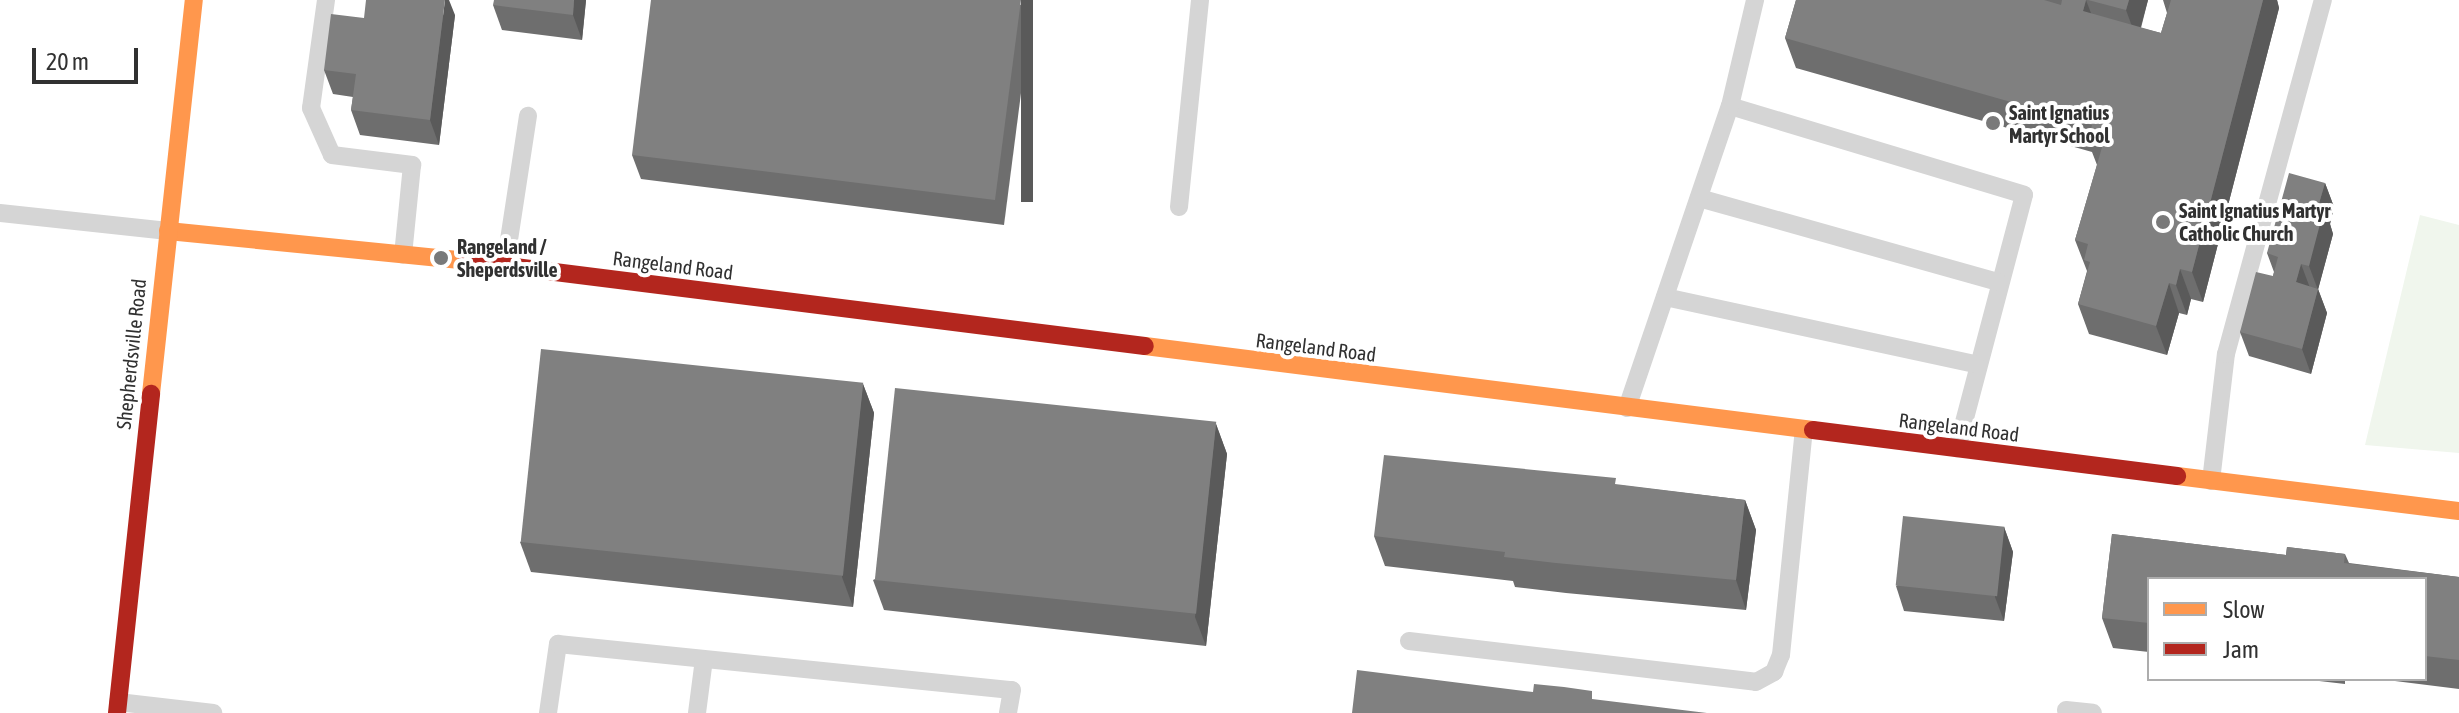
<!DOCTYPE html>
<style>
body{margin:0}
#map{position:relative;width:2459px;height:713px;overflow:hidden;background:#fff;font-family:"Asap Condensed",sans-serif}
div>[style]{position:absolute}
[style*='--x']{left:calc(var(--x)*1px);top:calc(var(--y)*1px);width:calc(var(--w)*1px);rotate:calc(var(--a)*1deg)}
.green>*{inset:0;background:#f0f6ed}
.lane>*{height:18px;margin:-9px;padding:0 9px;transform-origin:9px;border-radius:9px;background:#d5d5d5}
.slow>*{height:18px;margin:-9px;padding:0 9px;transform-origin:9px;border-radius:9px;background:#ff974d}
.jam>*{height:18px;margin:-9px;padding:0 9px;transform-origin:9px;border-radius:9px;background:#b3261e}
.wall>*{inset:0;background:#6e6e6e}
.shaded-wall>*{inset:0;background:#5a5a5a;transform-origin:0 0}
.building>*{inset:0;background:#808080;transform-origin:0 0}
.dots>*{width:22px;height:22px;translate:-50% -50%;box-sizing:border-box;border:4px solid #fff;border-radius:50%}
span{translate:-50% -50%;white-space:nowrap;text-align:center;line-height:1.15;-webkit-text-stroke:8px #fff;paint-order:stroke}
.poi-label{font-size:20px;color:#313131;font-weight:700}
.left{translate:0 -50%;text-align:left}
.street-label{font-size:20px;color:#313131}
.legend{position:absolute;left:2147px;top:577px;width:280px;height:104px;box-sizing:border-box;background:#fff;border:2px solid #adadad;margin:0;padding:10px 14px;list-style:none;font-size:24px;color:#313131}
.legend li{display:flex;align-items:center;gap:16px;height:40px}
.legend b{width:40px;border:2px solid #adadad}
.scale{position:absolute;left:32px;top:48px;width:106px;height:36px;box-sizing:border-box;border:4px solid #313131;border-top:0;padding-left:10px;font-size:24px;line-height:28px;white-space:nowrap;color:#313131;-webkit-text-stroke:6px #fff;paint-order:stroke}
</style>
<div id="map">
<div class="green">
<div style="clip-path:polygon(2420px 215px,2459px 225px,2459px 453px,2365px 445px)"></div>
</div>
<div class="lane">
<div style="--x:326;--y:0;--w:109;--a:97.9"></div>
<div style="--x:311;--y:108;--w:51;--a:65.9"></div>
<div style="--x:332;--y:155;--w:81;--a:7.1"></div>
<div style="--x:412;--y:165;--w:90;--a:95.7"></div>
<div style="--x:1730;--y:106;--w:307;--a:16.8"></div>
<div style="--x:2024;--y:195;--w:262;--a:104.8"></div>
<div style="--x:1699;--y:198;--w:311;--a:15.7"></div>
<div style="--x:1179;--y:207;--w:208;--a:-84.2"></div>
<div style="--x:0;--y:213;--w:169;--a:6.1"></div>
<div style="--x:505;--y:266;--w:152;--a:-81.3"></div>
<div style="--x:1665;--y:297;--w:318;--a:12.2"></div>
<div style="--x:1627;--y:408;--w:319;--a:-71.2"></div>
<div style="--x:1730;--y:106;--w:109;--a:-76.7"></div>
<div style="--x:2211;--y:481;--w:128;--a:-83.3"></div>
<div style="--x:2226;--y:354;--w:367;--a:-74.7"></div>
<div style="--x:1409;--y:641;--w:349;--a:6.7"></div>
<div style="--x:1756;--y:682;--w:21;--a:-29"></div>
<div style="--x:1774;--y:672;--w:18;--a:-68"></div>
<div style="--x:1781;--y:655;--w:226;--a:-84.2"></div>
<div style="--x:118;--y:702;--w:96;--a:6.6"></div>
<div style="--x:2066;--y:710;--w:27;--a:6"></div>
<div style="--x:548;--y:713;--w:70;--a:-81.8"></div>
<div style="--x:558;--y:644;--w:456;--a:5.8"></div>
<div style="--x:1012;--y:690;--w:23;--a:100"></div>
<div style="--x:697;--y:713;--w:54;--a:-82.6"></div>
</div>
<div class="slow">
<div style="--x:168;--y:231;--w:301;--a:5.7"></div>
<div style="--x:1145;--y:346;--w:673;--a:7.17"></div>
<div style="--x:151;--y:394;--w:396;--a:-83.8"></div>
<div style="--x:2177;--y:476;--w:284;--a:7.1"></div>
</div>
<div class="jam">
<div style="--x:467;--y:261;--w:683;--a:7.15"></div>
<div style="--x:1813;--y:430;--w:367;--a:7.2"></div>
<div style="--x:117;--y:713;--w:321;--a:-83.9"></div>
</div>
<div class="wall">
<div style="clip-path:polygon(586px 0,582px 40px,502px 30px,493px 5px)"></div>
<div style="clip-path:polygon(1033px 0,1004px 225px,641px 179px,632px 155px)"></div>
<div style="clip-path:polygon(1796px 0,2148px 0,2141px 28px,2161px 33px,2167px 13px,2163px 0,2277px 0,2279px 8px,2203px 302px,2191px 299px,2187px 315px,2179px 313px,2167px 355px,2089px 334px,2078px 304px,2087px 271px,2075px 240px,2097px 165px,2092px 152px,1796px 68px,1785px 38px)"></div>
<div style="clip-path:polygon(455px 15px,439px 145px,360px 135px,351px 110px,353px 97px,333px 94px,324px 70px,364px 18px)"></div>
<div style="clip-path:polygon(2325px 183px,2334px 207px,2330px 224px,2333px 234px,2318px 289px,2327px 313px,2311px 374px,2249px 356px,2240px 332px,2273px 276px,2274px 272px,2267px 253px)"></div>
<div style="clip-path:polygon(863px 384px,874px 413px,853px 607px,531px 572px,520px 542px)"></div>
<div style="clip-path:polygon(1216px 424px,1227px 454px,1206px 646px,884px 610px,873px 580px)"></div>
<div style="clip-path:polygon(1618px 485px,1745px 500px,1756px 530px,1746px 610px,1566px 593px,1515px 587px,1513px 581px,1385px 566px,1374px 536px)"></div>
<div style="clip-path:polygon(2004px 527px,2013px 552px,2004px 621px,1904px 611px,1896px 586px)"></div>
<div style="clip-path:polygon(2112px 534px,2286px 555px,2287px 547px,2345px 554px,2349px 563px,2459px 577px,2459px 689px,2379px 679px,2425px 679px,2425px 579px,2149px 579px,2149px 652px,2113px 648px,2102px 618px)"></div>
<div style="clip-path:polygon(2302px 679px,2345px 679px,2345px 684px)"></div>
</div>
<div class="shaded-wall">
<div style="clip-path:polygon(445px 0,449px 0,455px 15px,439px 145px,430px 120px)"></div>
<div style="clip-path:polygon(574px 0,586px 0,582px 40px,573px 15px)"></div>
<div style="left:1021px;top:0;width:12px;height:202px"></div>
<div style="clip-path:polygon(2086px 0,2097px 29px,2083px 11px)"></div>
<div style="clip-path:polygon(2129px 0,2148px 0,2137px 40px,2126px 10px)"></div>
<div style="clip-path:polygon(2263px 0,2277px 0,2279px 8px,2203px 302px,2192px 272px)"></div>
<div style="clip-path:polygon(2325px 183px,2334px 207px,2330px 224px,2333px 234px,2318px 290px,2309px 266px,2318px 207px)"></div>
<div style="clip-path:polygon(2301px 264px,2310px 288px,2296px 282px)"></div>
<div style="clip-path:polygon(2180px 269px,2191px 299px,2187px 315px,2176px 285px)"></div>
<div style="clip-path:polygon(2169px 283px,2179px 313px,2167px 355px,2156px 326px)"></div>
<div style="clip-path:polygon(2318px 289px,2327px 313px,2311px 374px,2302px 349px)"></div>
<div style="clip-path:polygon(863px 384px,874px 413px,853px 607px,842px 577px)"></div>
<div style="clip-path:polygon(1216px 424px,1227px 454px,1206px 646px,1195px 617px)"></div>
<div style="clip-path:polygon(1745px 500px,1756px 530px,1746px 610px,1736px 580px)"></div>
<div style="clip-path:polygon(2004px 527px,2013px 552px,2004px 621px,1995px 597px)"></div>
</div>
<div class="building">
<div style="clip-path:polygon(366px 0,445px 0,430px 120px,351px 110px,356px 74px,324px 70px,331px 14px,364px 18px)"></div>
<div style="clip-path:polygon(494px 0,574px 0,573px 15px,493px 5px)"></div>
<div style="clip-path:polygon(651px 0,1021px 0,995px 200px,632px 155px)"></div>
<div style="clip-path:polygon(1796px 0,2044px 0,2061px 5px,2062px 0,2086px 0,2083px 11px,2161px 33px,2171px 0,2263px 0,2192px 272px,2180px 269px,2176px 285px,2169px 283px,2156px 326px,2078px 304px,2090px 262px,2084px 260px,2088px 244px,2075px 240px,2103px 144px,2088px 140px,2092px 125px,1785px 38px)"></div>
<div style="clip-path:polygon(2088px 0,2129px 0,2126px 10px)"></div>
<div style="clip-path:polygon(2289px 173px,2325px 183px,2318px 207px,2324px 209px,2309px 266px,2301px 264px,2296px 282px,2318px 289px,2302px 349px,2240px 332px,2256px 272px,2273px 276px,2278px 257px,2267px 253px)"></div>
<div style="left:541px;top:349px;width:324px;height:194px;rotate:6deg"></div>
<div style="left:895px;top:388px;width:323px;height:193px;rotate:6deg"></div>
<div style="clip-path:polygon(1384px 455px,1616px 478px,1615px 484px,1745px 500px,1736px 580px,1556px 563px,1504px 557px,1505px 552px,1374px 536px)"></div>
<div style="left:1903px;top:516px;width:102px;height:70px;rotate:6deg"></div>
<div style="clip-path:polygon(2112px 534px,2286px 555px,2287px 547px,2345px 554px,2344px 563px,2459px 577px,2459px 660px,2425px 656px,2425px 579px,2149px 579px,2149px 623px,2102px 618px)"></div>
<div style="clip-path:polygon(1357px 670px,1533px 692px,1534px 684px,1564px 687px,1592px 691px,1592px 699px,1707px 713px,1352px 713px)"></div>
</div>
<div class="dots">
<div style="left:1993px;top:123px;background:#797979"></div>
<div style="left:2163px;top:222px;background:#797979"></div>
<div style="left:441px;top:258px;background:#797979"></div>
</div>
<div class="poi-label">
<span class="left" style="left:2009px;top:124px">Saint Ignatius<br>Martyr School</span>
<span class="left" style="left:2179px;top:222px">Saint Ignatius Martyr<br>Catholic Church</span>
<span class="left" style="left:457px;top:258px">Rangeland /<br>Sheperdsville</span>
</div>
<div class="street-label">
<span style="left:673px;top:265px;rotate:7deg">Rangeland Road</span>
<span style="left:1316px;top:347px;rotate:7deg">Rangeland Road</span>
<span style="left:131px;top:354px;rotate:-84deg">Shepherdsville Road</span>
<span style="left:1959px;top:427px;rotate:7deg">Rangeland Road</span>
</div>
<ul class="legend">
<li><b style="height:10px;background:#ff974d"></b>Slow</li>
<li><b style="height:10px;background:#b3261e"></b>Jam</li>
</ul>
<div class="scale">20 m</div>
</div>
